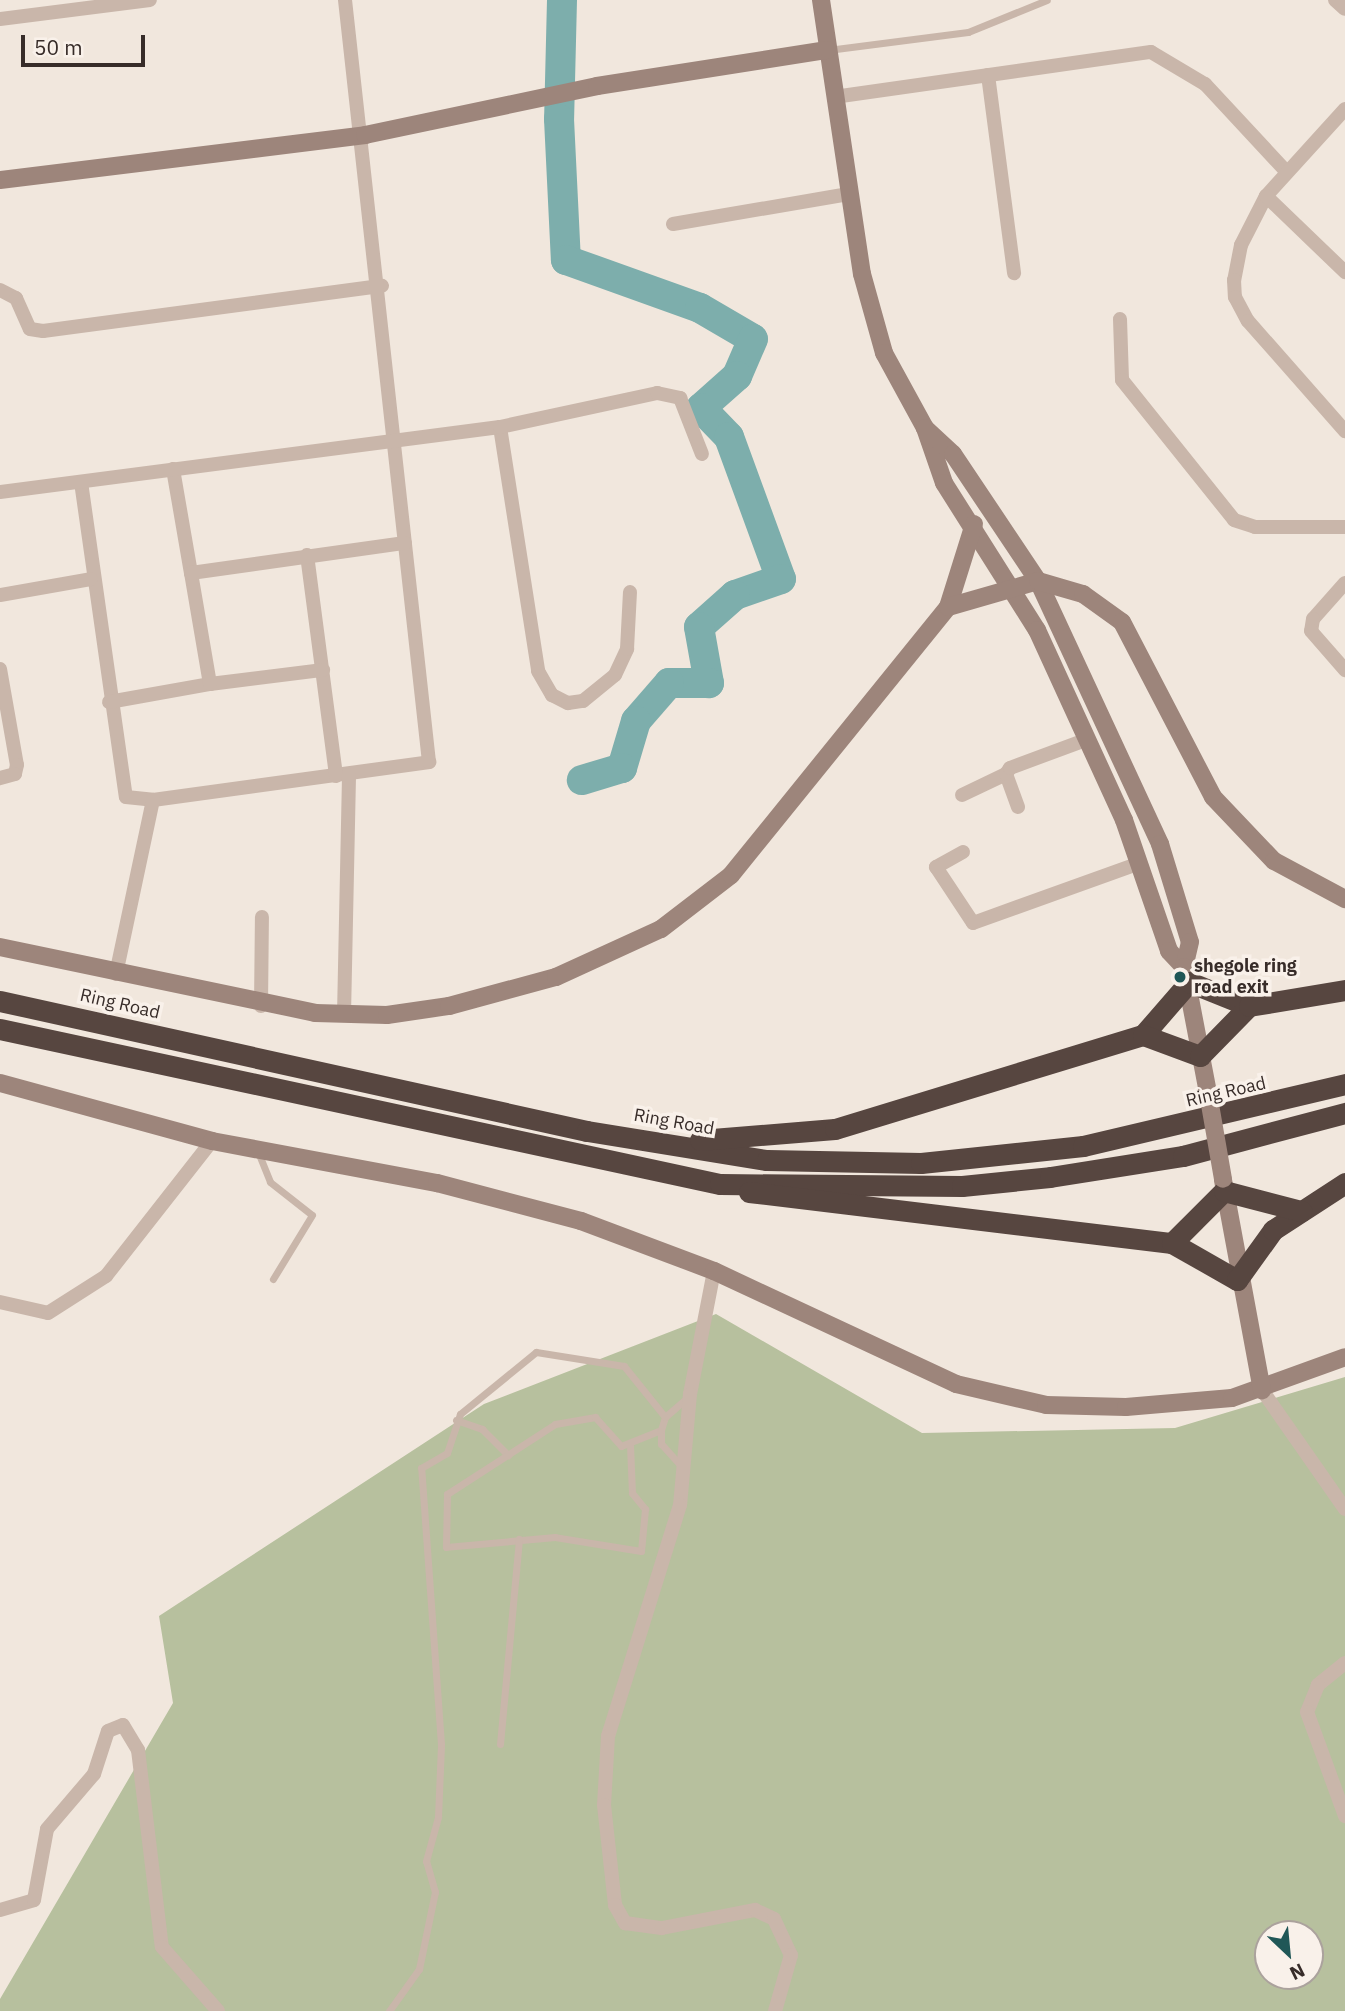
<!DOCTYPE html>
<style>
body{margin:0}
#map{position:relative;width:1345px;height:2011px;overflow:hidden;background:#f1e7dd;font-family:"IBM Plex Sans",sans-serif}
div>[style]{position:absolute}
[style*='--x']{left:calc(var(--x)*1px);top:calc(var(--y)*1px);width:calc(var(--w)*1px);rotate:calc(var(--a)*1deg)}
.green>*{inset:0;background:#b7c09e}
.river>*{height:30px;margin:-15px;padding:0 15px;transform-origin:15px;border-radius:15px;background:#7daeac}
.lane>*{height:7px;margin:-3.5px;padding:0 3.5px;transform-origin:3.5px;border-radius:3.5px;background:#c9b6aa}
.street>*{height:14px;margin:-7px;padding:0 7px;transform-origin:7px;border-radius:7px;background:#c9b6aa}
.secondary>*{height:18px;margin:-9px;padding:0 9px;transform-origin:9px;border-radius:9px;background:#9d857b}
.highway>*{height:21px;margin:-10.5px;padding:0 10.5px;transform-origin:10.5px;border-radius:10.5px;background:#574640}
.secondary-bridge>*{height:18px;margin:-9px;padding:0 9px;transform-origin:9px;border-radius:9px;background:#9d857b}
.dots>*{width:19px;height:19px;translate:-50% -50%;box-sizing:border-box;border:4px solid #f9f1ea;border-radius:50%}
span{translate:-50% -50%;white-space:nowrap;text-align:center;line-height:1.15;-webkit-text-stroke:7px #f9f1ea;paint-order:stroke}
.poi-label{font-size:18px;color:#372c29;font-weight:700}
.left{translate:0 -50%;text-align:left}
.street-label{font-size:18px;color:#372c29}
.north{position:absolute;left:1254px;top:1920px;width:70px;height:70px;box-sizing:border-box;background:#f9f1ea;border:2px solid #aba29d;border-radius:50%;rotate:154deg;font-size:19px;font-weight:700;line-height:28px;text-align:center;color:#372c29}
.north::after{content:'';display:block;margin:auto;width:24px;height:32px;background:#205757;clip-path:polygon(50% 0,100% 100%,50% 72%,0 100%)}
.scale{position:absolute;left:21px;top:35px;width:124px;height:32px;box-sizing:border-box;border:4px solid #372c29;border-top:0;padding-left:9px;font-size:21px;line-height:24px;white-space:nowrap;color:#372c29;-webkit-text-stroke:5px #f9f1ea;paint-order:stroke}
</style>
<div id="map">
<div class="green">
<div style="clip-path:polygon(evenodd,716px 1314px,922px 1433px,1175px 1428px,1345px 1377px,1345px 2011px,0 2011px,0 1999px,173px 1703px,159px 1616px,484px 1404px,716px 1314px,1268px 1934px,1310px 1934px,1310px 1976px,1268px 1976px,1268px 1934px)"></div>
</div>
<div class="river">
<div style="--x:562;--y:0;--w:119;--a:91.4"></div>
<div style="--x:559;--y:119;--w:141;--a:87.2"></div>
<div style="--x:566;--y:260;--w:142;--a:19.7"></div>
<div style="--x:700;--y:308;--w:61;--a:30.3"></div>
<div style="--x:753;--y:339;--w:40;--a:113.4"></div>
<div style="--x:737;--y:376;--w:48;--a:138.4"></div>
<div style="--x:701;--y:408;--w:40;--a:46"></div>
<div style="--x:729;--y:437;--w:151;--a:69.9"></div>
<div style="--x:781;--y:579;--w:49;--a:160.8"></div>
<div style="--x:735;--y:595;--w:48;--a:138.4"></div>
<div style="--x:699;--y:627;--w:57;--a:79.9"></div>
<div style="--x:709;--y:683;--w:40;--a:180"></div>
<div style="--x:669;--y:683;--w:50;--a:131"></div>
<div style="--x:636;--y:721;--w:49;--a:106.6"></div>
<div style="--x:622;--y:768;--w:42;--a:163.3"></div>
</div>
<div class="lane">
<div style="--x:828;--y:50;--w:141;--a:-7.3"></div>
<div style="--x:968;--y:32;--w:85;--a:-22.1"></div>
<div style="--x:258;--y:1152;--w:32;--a:68"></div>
<div style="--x:270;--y:1182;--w:53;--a:38.2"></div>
<div style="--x:312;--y:1215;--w:75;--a:121.4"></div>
<div style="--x:456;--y:1420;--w:28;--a:19"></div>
<div style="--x:482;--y:1429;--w:37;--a:45"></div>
<div style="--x:630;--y:1445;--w:48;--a:87.6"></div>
<div style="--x:632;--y:1493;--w:21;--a:51"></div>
<div style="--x:645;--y:1509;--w:42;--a:95.4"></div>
<div style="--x:641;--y:1551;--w:87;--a:-170.8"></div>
<div style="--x:555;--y:1537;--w:109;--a:174.8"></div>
<div style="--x:446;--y:1547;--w:53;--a:-88.9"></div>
<div style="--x:447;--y:1494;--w:129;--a:-32.9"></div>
<div style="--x:555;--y:1424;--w:41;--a:-9.9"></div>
<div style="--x:595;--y:1417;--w:39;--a:48"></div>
<div style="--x:621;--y:1446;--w:43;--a:-21.8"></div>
<div style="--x:682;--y:1467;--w:31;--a:-132"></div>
<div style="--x:661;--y:1444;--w:14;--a:-90"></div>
<div style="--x:661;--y:1430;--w:14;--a:-73"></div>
<div style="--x:665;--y:1417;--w:33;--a:-41"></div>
<div style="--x:500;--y:1744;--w:206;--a:-84.7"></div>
<div style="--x:389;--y:2011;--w:52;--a:-54.5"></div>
<div style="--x:419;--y:1969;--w:79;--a:-78.3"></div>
<div style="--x:435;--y:1892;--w:32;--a:-106"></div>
<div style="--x:426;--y:1861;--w:46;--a:-74.7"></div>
<div style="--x:438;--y:1817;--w:73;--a:-87.6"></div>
<div style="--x:441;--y:1744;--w:277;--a:-94.1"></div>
<div style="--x:421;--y:1468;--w:30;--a:-30"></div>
<div style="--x:447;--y:1453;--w:41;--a:-71.6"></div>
<div style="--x:460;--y:1414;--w:98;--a:-39.2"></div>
<div style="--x:536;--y:1352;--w:89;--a:9"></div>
<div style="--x:624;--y:1366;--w:65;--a:51.2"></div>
</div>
<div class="street">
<div style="--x:1335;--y:0;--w:13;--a:42"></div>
<div style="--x:0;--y:19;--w:151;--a:-7.2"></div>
<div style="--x:988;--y:75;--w:200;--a:82.5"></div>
<div style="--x:834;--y:97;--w:320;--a:-8.1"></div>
<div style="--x:1151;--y:52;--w:63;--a:30.7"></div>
<div style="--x:1205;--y:84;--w:117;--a:47.1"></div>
<div style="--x:1345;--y:109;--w:118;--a:132.2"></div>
<div style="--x:1266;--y:196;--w:55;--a:117"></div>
<div style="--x:1241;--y:245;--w:36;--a:101"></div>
<div style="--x:1234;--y:280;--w:17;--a:87"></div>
<div style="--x:1235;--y:297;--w:27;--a:62"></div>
<div style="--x:1248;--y:321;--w:147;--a:48.6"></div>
<div style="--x:1266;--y:196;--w:110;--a:43.9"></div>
<div style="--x:673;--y:224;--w:178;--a:-9.7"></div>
<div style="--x:0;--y:290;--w:18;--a:27"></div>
<div style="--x:16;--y:298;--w:34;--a:66"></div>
<div style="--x:30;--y:329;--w:13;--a:9"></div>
<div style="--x:43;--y:331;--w:342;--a:-7.6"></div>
<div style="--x:1120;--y:319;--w:61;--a:88.1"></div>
<div style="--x:1122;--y:380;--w:179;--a:51.3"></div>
<div style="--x:1234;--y:520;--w:22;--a:18"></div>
<div style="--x:1255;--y:527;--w:90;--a:0"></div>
<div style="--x:500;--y:427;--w:247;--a:81.1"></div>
<div style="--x:538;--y:671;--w:28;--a:60"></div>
<div style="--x:552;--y:695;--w:18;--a:27"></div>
<div style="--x:568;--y:703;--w:15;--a:-8"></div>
<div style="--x:583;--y:701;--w:41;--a:-39.1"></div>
<div style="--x:615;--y:675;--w:29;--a:-65"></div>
<div style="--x:627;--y:649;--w:57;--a:-87"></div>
<div style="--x:173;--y:469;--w:106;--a:80.2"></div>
<div style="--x:81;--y:482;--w:318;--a:81.9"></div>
<div style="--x:126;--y:797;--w:27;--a:6"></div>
<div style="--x:153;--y:800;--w:279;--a:-7.8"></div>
<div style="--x:429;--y:762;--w:767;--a:-96.29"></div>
<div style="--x:0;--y:492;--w:504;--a:-7.41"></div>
<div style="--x:500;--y:427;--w:161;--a:-12.2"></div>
<div style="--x:657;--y:393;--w:24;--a:12"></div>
<div style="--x:680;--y:398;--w:60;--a:68.6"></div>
<div style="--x:307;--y:555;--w:223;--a:82.5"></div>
<div style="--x:1345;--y:583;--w:48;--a:131.6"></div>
<div style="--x:1313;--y:619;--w:12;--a:99"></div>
<div style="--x:1311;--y:631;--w:52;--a:48.9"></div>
<div style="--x:0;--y:595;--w:92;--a:-10"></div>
<div style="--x:0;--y:669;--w:97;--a:80"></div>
<div style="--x:17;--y:765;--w:9;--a:103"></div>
<div style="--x:15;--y:774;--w:16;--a:165"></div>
<div style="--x:210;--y:684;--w:114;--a:-7.1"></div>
<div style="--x:109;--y:702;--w:103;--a:-10.1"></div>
<div style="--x:210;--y:684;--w:113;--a:-99.7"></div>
<div style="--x:191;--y:573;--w:216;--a:-8"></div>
<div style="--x:962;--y:795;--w:49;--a:-25.5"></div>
<div style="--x:1018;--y:807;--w:35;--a:-110"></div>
<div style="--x:1006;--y:774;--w:7;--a:-56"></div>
<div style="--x:1010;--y:768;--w:83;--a:-20.4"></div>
<div style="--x:963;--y:852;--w:31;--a:151"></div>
<div style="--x:936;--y:867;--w:67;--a:56.5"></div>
<div style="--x:973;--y:923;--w:177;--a:-19.8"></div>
<div style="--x:116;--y:974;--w:178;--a:-78"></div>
<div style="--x:261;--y:1006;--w:89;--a:-89.4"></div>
<div style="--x:344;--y:1015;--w:240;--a:-88.8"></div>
<div style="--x:714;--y:1271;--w:125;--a:101"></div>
<div style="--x:690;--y:1394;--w:111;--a:95.1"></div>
<div style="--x:680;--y:1505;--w:242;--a:107.3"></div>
<div style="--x:608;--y:1736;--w:69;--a:93.3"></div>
<div style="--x:604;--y:1805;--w:101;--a:83.7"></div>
<div style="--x:615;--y:1905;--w:21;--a:61"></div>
<div style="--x:625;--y:1923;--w:37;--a:8"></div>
<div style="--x:662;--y:1928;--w:95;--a:-11"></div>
<div style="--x:755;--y:1910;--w:21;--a:25"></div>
<div style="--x:774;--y:1919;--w:40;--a:65"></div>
<div style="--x:791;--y:1955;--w:58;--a:105.9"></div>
<div style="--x:0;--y:1302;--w:49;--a:12.9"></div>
<div style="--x:48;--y:1313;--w:69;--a:-32.5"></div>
<div style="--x:106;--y:1276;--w:172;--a:-51.9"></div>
<div style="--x:1262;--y:1390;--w:145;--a:55.1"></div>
<div style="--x:1345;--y:1663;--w:35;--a:141"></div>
<div style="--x:1318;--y:1685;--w:29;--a:112"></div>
<div style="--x:1307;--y:1712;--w:111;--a:69.9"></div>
<div style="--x:0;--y:1910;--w:35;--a:-16"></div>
<div style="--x:34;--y:1900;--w:72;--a:-79.6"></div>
<div style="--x:47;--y:1829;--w:72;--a:-49.5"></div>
<div style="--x:94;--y:1774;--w:45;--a:-72"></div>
<div style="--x:108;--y:1731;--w:16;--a:-22"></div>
<div style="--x:123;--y:1725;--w:29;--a:59"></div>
<div style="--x:138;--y:1750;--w:198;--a:83.1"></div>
<div style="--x:162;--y:1947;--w:85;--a:48.8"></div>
</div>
<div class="secondary">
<div style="--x:821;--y:0;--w:277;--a:81.5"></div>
<div style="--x:862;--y:274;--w:82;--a:74.4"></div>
<div style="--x:884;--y:353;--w:85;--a:61.3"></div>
<div style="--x:925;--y:428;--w:58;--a:70.9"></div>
<div style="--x:944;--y:483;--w:174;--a:57.7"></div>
<div style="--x:1037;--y:630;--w:209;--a:65.4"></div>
<div style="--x:1124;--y:820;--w:139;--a:71"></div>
<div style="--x:1169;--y:951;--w:22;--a:47"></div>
<div style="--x:0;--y:180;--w:368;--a:-7"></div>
<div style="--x:365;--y:135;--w:237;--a:-11.9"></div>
<div style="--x:597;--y:86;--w:233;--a:-8.9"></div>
<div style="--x:925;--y:428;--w:38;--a:43"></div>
<div style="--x:953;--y:454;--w:153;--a:56.2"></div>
<div style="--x:1038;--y:581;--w:290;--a:65.1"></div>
<div style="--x:1160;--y:844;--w:102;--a:73"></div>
<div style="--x:1190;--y:942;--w:26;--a:103"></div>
<div style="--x:1184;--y:967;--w:128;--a:79.2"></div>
<div style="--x:948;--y:607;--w:87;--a:-72.6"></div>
<div style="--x:0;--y:947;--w:322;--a:11.8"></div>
<div style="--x:315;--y:1013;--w:72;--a:1.6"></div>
<div style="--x:387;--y:1015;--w:63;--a:-8.3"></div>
<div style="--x:449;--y:1006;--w:111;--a:-15.2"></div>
<div style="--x:556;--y:977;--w:115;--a:-24.6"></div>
<div style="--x:661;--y:929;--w:88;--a:-37.6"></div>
<div style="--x:731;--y:875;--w:345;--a:-51"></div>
<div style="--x:948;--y:607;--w:94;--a:-16.1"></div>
<div style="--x:1038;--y:581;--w:47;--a:16.1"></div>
<div style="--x:1083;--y:594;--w:48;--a:35.7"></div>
<div style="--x:1122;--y:622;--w:197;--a:62.5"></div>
<div style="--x:1213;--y:797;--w:88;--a:46.4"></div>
<div style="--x:1274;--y:861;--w:81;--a:28.2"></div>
<div style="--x:0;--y:1083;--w:220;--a:15.3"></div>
<div style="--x:212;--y:1141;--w:229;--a:10.6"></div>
<div style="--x:437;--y:1183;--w:149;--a:14.8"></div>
<div style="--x:581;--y:1221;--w:142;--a:20.6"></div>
<div style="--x:714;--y:1271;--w:267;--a:25"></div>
<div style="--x:956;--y:1384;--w:92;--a:13.1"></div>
<div style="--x:1046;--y:1405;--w:80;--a:1.4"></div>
<div style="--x:1126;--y:1407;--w:106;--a:-4.9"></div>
<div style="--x:1232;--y:1398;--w:120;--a:-19.9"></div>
<div style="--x:1223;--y:1180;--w:214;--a:79.5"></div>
</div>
<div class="highway">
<div style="--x:0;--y:1001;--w:601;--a:12.49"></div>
<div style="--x:587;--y:1131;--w:182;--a:9.2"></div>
<div style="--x:767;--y:1160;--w:154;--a:1.1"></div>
<div style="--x:921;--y:1163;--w:163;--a:-6"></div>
<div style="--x:1083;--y:1146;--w:269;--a:-13.3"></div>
<div style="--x:0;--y:1029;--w:736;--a:12.15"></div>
<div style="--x:720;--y:1184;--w:242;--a:0.5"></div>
<div style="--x:962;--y:1186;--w:88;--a:-5.8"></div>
<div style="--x:1050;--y:1177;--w:135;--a:-9"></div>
<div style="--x:1183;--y:1156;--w:168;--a:-14.9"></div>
<div style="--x:1143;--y:1035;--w:70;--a:-49"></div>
<div style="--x:1189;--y:982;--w:65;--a:21.8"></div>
<div style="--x:700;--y:1140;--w:135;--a:-4.7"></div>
<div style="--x:835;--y:1129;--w:322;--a:-17"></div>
<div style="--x:1143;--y:1035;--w:61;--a:20.2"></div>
<div style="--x:1200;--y:1056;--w:70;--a:-45.6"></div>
<div style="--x:1249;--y:1006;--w:97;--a:-9.5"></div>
<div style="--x:749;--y:1192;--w:426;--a:6.9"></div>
<div style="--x:1172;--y:1243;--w:75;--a:29.6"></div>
<div style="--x:1237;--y:1280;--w:62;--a:-54.2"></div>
<div style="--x:1273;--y:1230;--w:86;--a:-33.1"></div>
<div style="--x:1172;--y:1243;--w:74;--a:-45"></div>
<div style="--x:1224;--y:1191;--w:80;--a:14.6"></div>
</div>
<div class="secondary-bridge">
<div style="--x:1208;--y:1093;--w:87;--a:80.1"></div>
</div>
<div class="dots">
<div style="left:1180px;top:977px;background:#205757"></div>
</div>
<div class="poi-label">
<span class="left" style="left:1194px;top:977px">shegole ring<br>road exit</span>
</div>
<div class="street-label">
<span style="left:120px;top:1004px;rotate:13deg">Ring Road</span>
<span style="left:1226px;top:1092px;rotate:-13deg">Ring Road</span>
<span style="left:674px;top:1122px;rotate:10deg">Ring Road</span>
</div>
<div class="north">N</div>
<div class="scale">50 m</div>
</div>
